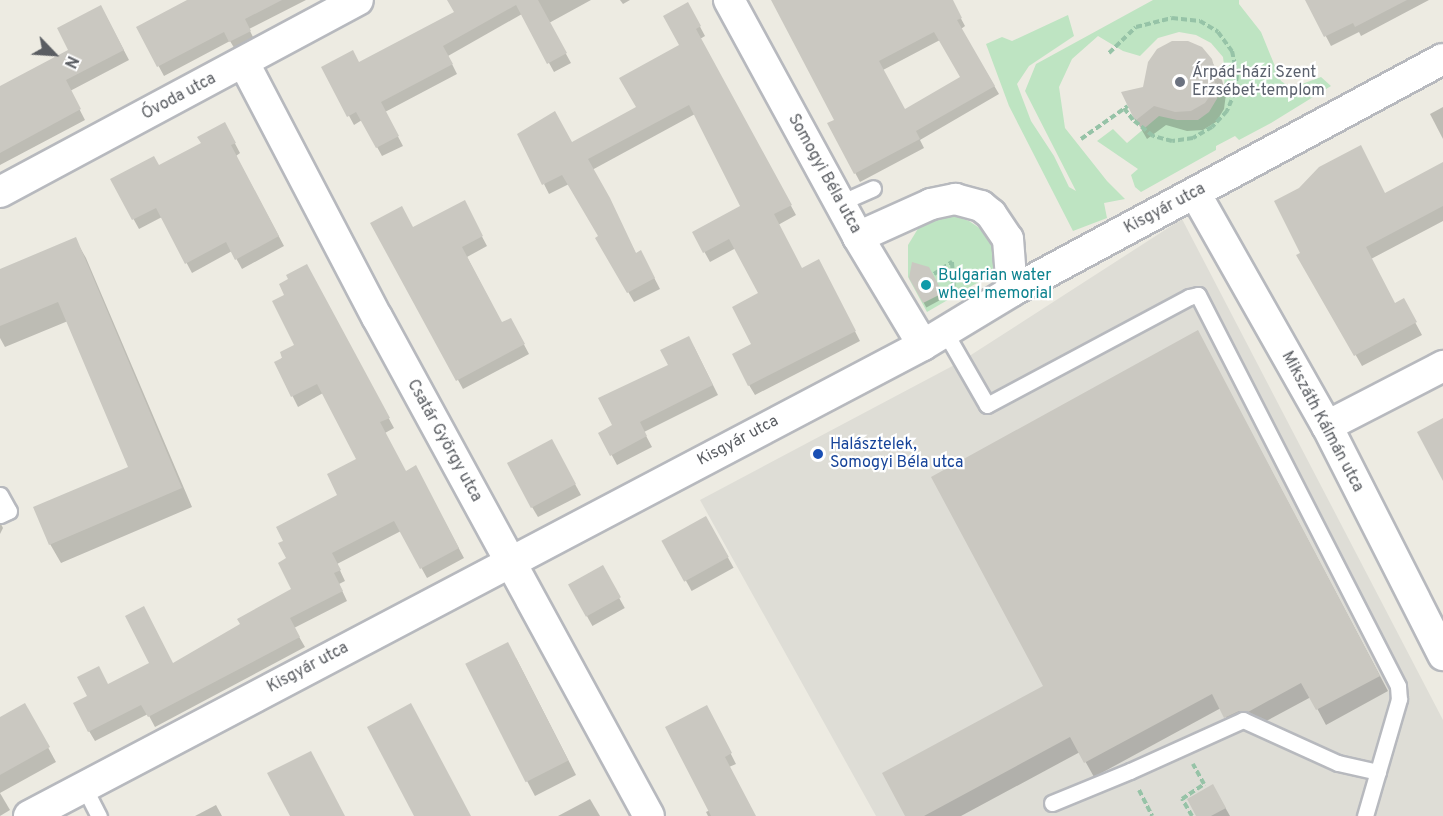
<!DOCTYPE html>
<meta charset="utf-8">
<style>
body{margin:0}
#map{position:relative;width:1443px;height:816px;overflow:hidden;background:#edebe2;font-family:Overpass,sans-serif}
div>[style]{position:absolute}
[style*='--x']{left:calc(var(--x)*1px);top:calc(var(--y)*1px);width:calc(var(--w)*1px);rotate:calc(var(--a)*1deg)}
.industrial>*{inset:0;background:#deddd6}
.green>*{inset:0;background:#bee4c2}
.shadow>*{inset:0;background:#0003;transform-origin:0 0}
.building>*{inset:0;background:#cac8c1;transform-origin:0 0}
.path>*{height:4px;margin-top:-2px;transform-origin:0;background:repeating-linear-gradient(90deg,#96c3a7 0 6px,transparent 0 9px)}
.roads{filter:drop-shadow(2px 0 #b7b9be) drop-shadow(-2px 0 #b7b9be) drop-shadow(0 2px #b7b9be) drop-shadow(0 -2px #b7b9be)}
.service>*{height:15px;margin:-7.5px;padding:0 7.5px;transform-origin:7.5px;border-radius:7.5px;background:#fff}
.minor>*{height:30px;margin:-15px;padding:0 15px;transform-origin:15px;border-radius:15px;background:#fff}
.dots>*{width:16px;height:16px;translate:-50% -50%;box-sizing:border-box;border:3px solid #fff;border-radius:50%}
span{translate:-50% -50%;white-space:nowrap;text-align:center;line-height:1.15;-webkit-text-stroke:4.5px #fff;paint-order:stroke}
.worship-label{font-size:16px;color:#5b616d}
.left{translate:0 -50%;text-align:left}
.street-label{font-size:16px;color:#5a5d62}
.culture-label{font-size:16px;color:#0d838f}
.transit-label{font-size:16px;color:#164399}
.north{position:absolute;left:24px;top:24px;width:60px;height:60px;-webkit-text-stroke:4px #fff;paint-order:stroke;rotate:115deg;font-size:16px;font-weight:700;line-height:24px;text-align:center;color:#5a5d62}
.north::after{content:'';display:block;margin:auto;width:21px;height:27px;background:#5a5d62;clip-path:polygon(50% 0,100% 100%,50% 72%,0 100%)}
</style>
<div id="map">
<div class="industrial">
<div style="clip-path:polygon(1182px 219px,1443px 720px,1443px 816px,876px 816px,700px 500px,960px 362px)"></div>
</div>
<div class="green">
<div style="clip-path:polygon(1153px 0,1239px 0,1239px 4px,1261px 32px,1281px 81px,1291px 88px,1321px 77px,1331px 86px,1271px 123px,1239px 140px,1235px 136px,1216px 146px,1216px 150px,1141px 192px,1135px 187px,1131px 175px,1138px 169px,1097px 141px,1113px 129px,1127px 143px,1159px 116px,1177px 120px,1198px 120px,1209px 112px,1224px 87px,1225px 73px,1223px 57px,1211px 43px,1196px 35px,1179px 32px,1158px 38px,1140px 56px,1123px 51px,1098px 36px,1072px 59px,1059px 87px,1065px 128px,1107px 181px,1125px 199px,1104px 203px,1107px 218px,1073px 231px,1009px 106px,986px 44px,1002px 37px,1012px 41px,1068px 15px,1074px 36px,1029px 66px,1017px 84px,1031px 121px,1054px 156px,1069px 187px,1076px 191px,1025px 91px,1036px 64px)"></div>
<div style="clip-path:polygon(954px 216px,969px 221px,984px 231px,994px 247px,997px 260px,989px 276px,927px 312px,908px 277px,908px 245px,919px 227px,935px 218px)"></div>
</div>
<div class="shadow">
<div style="clip-path:polygon(189px 0,306px 0,249px 29px,255px 41px,236px 51px,230px 41px,164px 76px,138px 28px)"></div>
<div style="clip-path:polygon(449px 0,591px 0,549px 23px,571px 63px,554px 72px,522px 14px,448px 56px,457px 74px,385px 112px,403px 146px,382px 156px,362px 120px,354px 125px,323px 68px,359px 64px,456px 12px)"></div>
<div style="clip-path:polygon(620px 0,630px 0,623px 4px)"></div>
<div style="clip-path:polygon(evenodd,784px 0,951px 0,965px 26px,961px 29px,999px 94px,920px 140px,924px 148px,860px 182px,829px 124px,836px 121px,784px 0,940px 40px,962px 77px,905px 111px,883px 70px,940px 40px)"></div>
<div style="clip-path:polygon(1307px 0,1429px 0,1361px 36px,1359px 32px,1331px 46px)"></div>
<div style="clip-path:polygon(688px 4px,705px 36px,700px 39px,796px 215px,778px 225px,802px 270px,824px 271px,860px 341px,755px 395px,749px 385px,760px 294px,736px 248px,710px 262px,694px 233px,742px 207px,695px 114px,592px 170px,636px 254px,646px 262px,660px 289px,634px 302px,597px 238px,600px 237px,569px 184px,549px 194px,544px 184px,572px 144px,638px 108px,681px 46px)"></div>
<div style="clip-path:polygon(106px 16px,129px 60px,70px 91px,85px 120px,0 165px,0 87px,70px 50px)"></div>
<div style="clip-path:polygon(1211px 60px,1222px 80px,1226px 94px,1224px 109px,1216px 122px,1203px 130px,1187px 131px,1166px 125px,1147px 139px,1136px 120px,1144px 88px)"></div>
<div style="clip-path:polygon(1443px 107px,1443px 139px,1430px 114px)"></div>
<div style="clip-path:polygon(230px 134px,240px 153px,236px 156px,284px 246px,242px 269px,232px 251px,192px 273px,162px 217px,139px 229px,112px 180px,158px 167px)"></div>
<div style="clip-path:polygon(1443px 177px,1443px 221px,1371px 259px,1395px 305px,1403px 300px,1422px 335px,1362px 366px,1299px 256px,1385px 195px)"></div>
<div style="clip-path:polygon(469px 212px,487px 246px,467px 257px,502px 324px,511px 320px,529px 354px,463px 389px,372px 224px,412px 229px)"></div>
<div style="clip-path:polygon(75px 239px,86px 258px,192px 507px,61px 563px,50px 544px,130px 468px,68px 321px,5px 347px,0 338px,0 271px)"></div>
<div style="left:928px;top:268px;width:34px;height:20px;rotate:62deg"></div>
<div style="clip-path:polygon(312px 276px,394px 428px,385px 433px,406px 473px,421px 477px,464px 558px,427px 578px,401px 531px,337px 564px,345px 581px,339px 584px,347px 601px,294px 628px,305px 647px,155px 727px,148px 714px,95px 741px,89px 731px,108px 686px,173px 664px,242px 625px,293px 590px,288px 559px,339px 495px,358px 460px,323px 393px,298px 407px,276px 363px,296px 346px,286px 295px)"></div>
<div style="clip-path:polygon(694px 347px,718px 395px,644px 432px,652px 447px,617px 465px,600px 433px,614px 425px,670px 366px)"></div>
<div style="clip-path:polygon(1206px 347px,1388px 691px,1326px 725px,1311px 697px,1257px 726px,1249px 726px,1234px 732px,1221px 708px,1094px 777px,1080px 752px,961px 816px,907px 816px,1045px 687px)"></div>
<div style="clip-path:polygon(557px 451px,581px 495px,538px 517px,532px 507px)"></div>
<div style="left:706px;top:518px;width:57px;height:48px;rotate:61deg"></div>
<div style="clip-path:polygon(0 522px,3px 528px,0 534px)"></div>
<div style="left:602px;top:567px;width:47px;height:37px;rotate:61deg"></div>
<div style="clip-path:polygon(516px 658px,576px 775px,535px 796px,527px 781px)"></div>
<div style="clip-path:polygon(25px 705px,56px 762px,0 793px,0 718px)"></div>
<div style="clip-path:polygon(712px 717px,736px 764px,729px 767px,755px 816px,708px 816px,706px 812px,710px 810px)"></div>
<div style="clip-path:polygon(1213px 786px,1230px 816px,1198px 816px)"></div>
<div style="clip-path:polygon(0 793px,10px 810px,0 816px)"></div>
<div style="clip-path:polygon(590px 799px,600px 816px,558px 816px)"></div>
<div style="clip-path:polygon(216px 805px,222px 816px,195px 816px)"></div>
</div>
<div class="building">
<div style="clip-path:polygon(187px 0,282px 0,245px 19px,251px 31px,229px 42px,224px 32px,157px 67px,136px 27px)"></div>
<div style="clip-path:polygon(447px 0,538px 0,567px 53px,547px 64px,516px 5px,443px 46px,453px 64px,381px 102px,399px 136px,376px 148px,356px 112px,347px 117px,321px 67px,353px 50px,359px 62px,454px 12px)"></div>
<div style="clip-path:polygon(evenodd,771px 0,953px 0,962px 18px,957px 20px,995px 86px,916px 131px,920px 139px,854px 174px,827px 123px,834px 120px,771px 0,934px 32px,960px 77px,905px 109px,879px 61px,934px 32px)"></div>
<div style="clip-path:polygon(1305px 0,1407px 0,1355px 27px,1353px 23px,1324px 37px)"></div>
<div style="clip-path:polygon(688px 2px,701px 26px,696px 29px,792px 205px,774px 214px,802px 268px,819px 259px,856px 331px,748px 386px,732px 354px,751px 344px,732px 307px,758px 293px,729px 239px,703px 253px,692px 232px,740px 206px,689px 105px,588px 159px,610px 198px,636px 253px,641px 250px,655px 278px,627px 293px,595px 238px,598px 236px,562px 175px,542px 185px,517px 134px,555px 111px,572px 142px,636px 107px,619px 78px,679px 45px,663px 16px)"></div>
<div style="clip-path:polygon(101px 5px,124px 50px,66px 80px,81px 109px,0 153px,0 86px,68px 50px,57px 28px)"></div>
<div style="clip-path:polygon(1172px 41px,1188px 41px,1202px 47px,1212px 59px,1216px 74px,1214px 90px,1205px 103px,1191px 111px,1175px 112px,1154px 106px,1135px 121px,1121px 92px,1143px 87px,1148px 62px,1157px 49px)"></div>
<div style="clip-path:polygon(225px 122px,236px 143px,231px 145px,279px 236px,235px 260px,226px 242px,185px 264px,156px 208px,132px 220px,110px 179px,154px 156px,159px 165px,201px 143px,197px 137px)"></div>
<div style="clip-path:polygon(1361px 145px,1385px 193px,1443px 162px,1443px 206px,1366px 247px,1395px 303px,1404px 298px,1417px 322px,1354px 356px,1296px 255px,1300px 253px,1274px 201px,1299px 188px,1319px 167px)"></div>
<div style="clip-path:polygon(465px 200px,483px 236px,462px 247px,502px 322px,511px 318px,525px 344px,456px 381px,370px 223px,402px 206px,413px 227px)"></div>
<div style="clip-path:polygon(76px 237px,182px 488px,49px 545px,33px 507px,128px 467px,58px 302px,0 326px,0 269px)"></div>
<div style="clip-path:polygon(912px 262px,929px 267px,943px 293px,923px 303px,909px 278px)"></div>
<div style="clip-path:polygon(307px 264px,390px 418px,380px 422px,406px 471px,416px 465px,459px 548px,420px 569px,394px 521px,332px 553px,341px 570px,334px 573px,343px 591px,290px 618px,300px 637px,148px 717px,141px 705px,88px 732px,73px 703px,87px 696px,77px 677px,99px 666px,108px 684px,149px 663px,125px 616px,144px 606px,173px 663px,240px 624px,237px 619px,291px 589px,278px 563px,286px 558px,278px 543px,283px 541px,276px 527px,337px 495px,327px 474px,356px 459px,317px 384px,291px 397px,274px 362px,282px 358px,280px 352px,294px 345px,272px 301px,284px 295px,279px 284px,288px 279px,286px 275px)"></div>
<div style="clip-path:polygon(1198px 330px,1380px 676px,1316px 710px,1301px 683px,1248px 712px,1239px 711px,1224px 718px,1212px 694px,1084px 763px,1070px 737px,924px 816px,905px 816px,882px 773px,1043px 686px,931px 477px)"></div>
<div style="clip-path:polygon(689px 336px,713px 385px,640px 422px,647px 436px,610px 456px,598px 433px,612px 425px,598px 398px,668px 365px,660px 350px)"></div>
<div style="clip-path:polygon(1443px 418px,1443px 481px,1417px 432px)"></div>
<div style="left:552px;top:439px;width:51px;height:51px;rotate:62deg"></div>
<div style="left:706px;top:516px;width:47px;height:51px;rotate:61deg"></div>
<div style="left:603px;top:565px;width:37px;height:40px;rotate:61deg"></div>
<div style="left:508px;top:642px;width:133px;height:48px;rotate:63deg"></div>
<div style="clip-path:polygon(25px 703px,50px 747px,0 775px,0 717px)"></div>
<div style="clip-path:polygon(411px 703px,471px 816px,414px 816px,367px 727px)"></div>
<div style="clip-path:polygon(707px 705px,732px 753px,725px 757px,756px 816px,711px 816px,665px 727px)"></div>
<div style="clip-path:polygon(311px 751px,345px 816px,290px 816px,267px 773px)"></div>
<div style="clip-path:polygon(1213px 784px,1226px 808px,1211px 816px,1196px 816px,1187px 799px)"></div>
</div>
<div class="path">
<div style="--x:1109;--y:53;--w:37;--a:-44"></div>
<div style="--x:1136;--y:27;--w:37;--a:-14"></div>
<div style="--x:1172;--y:18;--w:28;--a:6"></div>
<div style="--x:1200;--y:21;--w:21;--a:31"></div>
<div style="--x:1218;--y:32;--w:24;--a:54"></div>
<div style="--x:1232;--y:51;--w:25;--a:78"></div>
<div style="--x:1237;--y:75;--w:17;--a:97"></div>
<div style="--x:1235;--y:92;--w:21;--a:113"></div>
<div style="--x:1227;--y:111;--w:22;--a:133"></div>
<div style="--x:1212;--y:127;--w:22;--a:150"></div>
<div style="--x:1193;--y:138;--w:21;--a:172"></div>
<div style="--x:1172;--y:141;--w:20;--a:-165"></div>
<div style="--x:1153;--y:136;--w:26;--a:-141"></div>
<div style="--x:1133;--y:120;--w:15;--a:-127"></div>
<div style="--x:1081;--y:139;--w:57;--a:-35.1"></div>
<div style="--x:934;--y:274;--w:22;--a:-34"></div>
<div style="--x:952;--y:262;--w:31;--a:86"></div>
<div style="--x:942;--y:279;--w:11;--a:0"></div>
<div style="--x:1139;--y:790;--w:29;--a:63"></div>
<div style="--x:1192;--y:816;--w:20;--a:-120"></div>
<div style="--x:1182;--y:799;--w:27;--a:-34"></div>
<div style="--x:1204;--y:784;--w:23;--a:-119"></div>
</div>
<div class="roads">
<div class="service">
<div style="--x:840;--y:203;--w:36;--a:-24"></div>
<div style="--x:945;--y:332;--w:84;--a:60.1"></div>
<div style="--x:987;--y:405;--w:229;--a:-28.1"></div>
<div style="--x:1189;--y:297;--w:9;--a:-13"></div>
<div style="--x:1198;--y:295;--w:439;--a:62.9"></div>
<div style="--x:1398;--y:686;--w:13;--a:86"></div>
<div style="--x:1399;--y:699;--w:122;--a:106.2"></div>
<div style="--x:0;--y:495;--w:18;--a:61"></div>
<div style="--x:9;--y:511;--w:10;--a:156"></div>
<div style="--x:84;--y:787;--w:33;--a:63"></div>
<div style="--x:1052;--y:803;--w:84;--a:-22.3"></div>
<div style="--x:1130;--y:771;--w:124;--a:-24.3"></div>
<div style="--x:1243;--y:720;--w:104;--a:24.4"></div>
<div style="--x:1338;--y:763;--w:41;--a:12.7"></div>
</div>
<div class="minor">
<div style="--x:729;--y:0;--w:270;--a:61.4"></div>
<div style="--x:858;--y:237;--w:126;--a:59"></div>
<div style="--x:244;--y:63;--w:287;--a:62.4"></div>
<div style="--x:377;--y:317;--w:568;--a:61.41"></div>
<div style="--x:0;--y:192;--w:406;--a:-28.2"></div>
<div style="--x:1195;--y:193;--w:268;--a:60.5"></div>
<div style="--x:1327;--y:426;--w:257;--a:63.1"></div>
<div style="--x:858;--y:237;--w:80;--a:-24.3"></div>
<div style="--x:931;--y:204;--w:25;--a:-12"></div>
<div style="--x:955;--y:199;--w:27;--a:15"></div>
<div style="--x:981;--y:206;--w:13;--a:39"></div>
<div style="--x:991;--y:214;--w:30;--a:56"></div>
<div style="--x:1008;--y:239;--w:52;--a:85.6"></div>
<div style="--x:1327;--y:426;--w:131;--a:-27.3"></div>
<div style="--x:29;--y:816;--w:1010;--a:-27.78"></div>
<div style="--x:923;--y:345;--w:104;--a:-31.2"></div>
<div style="--x:1012;--y:291;--w:489;--a:-28.3"></div>
</div>
</div>
<div class="dots">
<div style="left:1180px;top:82px;background:#6b7280"></div>
<div style="left:926px;top:285px;background:#0f9aa8"></div>
<div style="left:818px;top:454px;background:#1a4fb4"></div>
</div>
<div class="worship-label">
<span class="left" style="left:1192px;top:82px">Árpád-házi Szent<br>Erzsébet-templom</span>
</div>
<div class="street-label">
<span style="left:179px;top:97px;rotate:-28deg">Óvoda utca</span>
<span style="left:824px;top:174px;rotate:61deg">Somogyi Béla utca</span>
<span style="left:1165px;top:209px;rotate:-28deg">Kisgyár utca</span>
<span style="left:1322px;top:422px;rotate:62deg">Mikszáth Kálmán utca</span>
<span style="left:444px;top:441px;rotate:61deg">Csatár György utca</span>
<span style="left:738px;top:441px;rotate:-28deg">Kisgyár utca</span>
<span style="left:308px;top:668px;rotate:-28deg">Kisgyár utca</span>
</div>
<div class="culture-label">
<span class="left" style="left:938px;top:285px">Bulgarian water<br>wheel memorial</span>
</div>
<div class="transit-label">
<span class="left" style="left:830px;top:454px">Halásztelek,<br>Somogyi Béla utca</span>
</div>
<div class="north">N</div>
</div>
